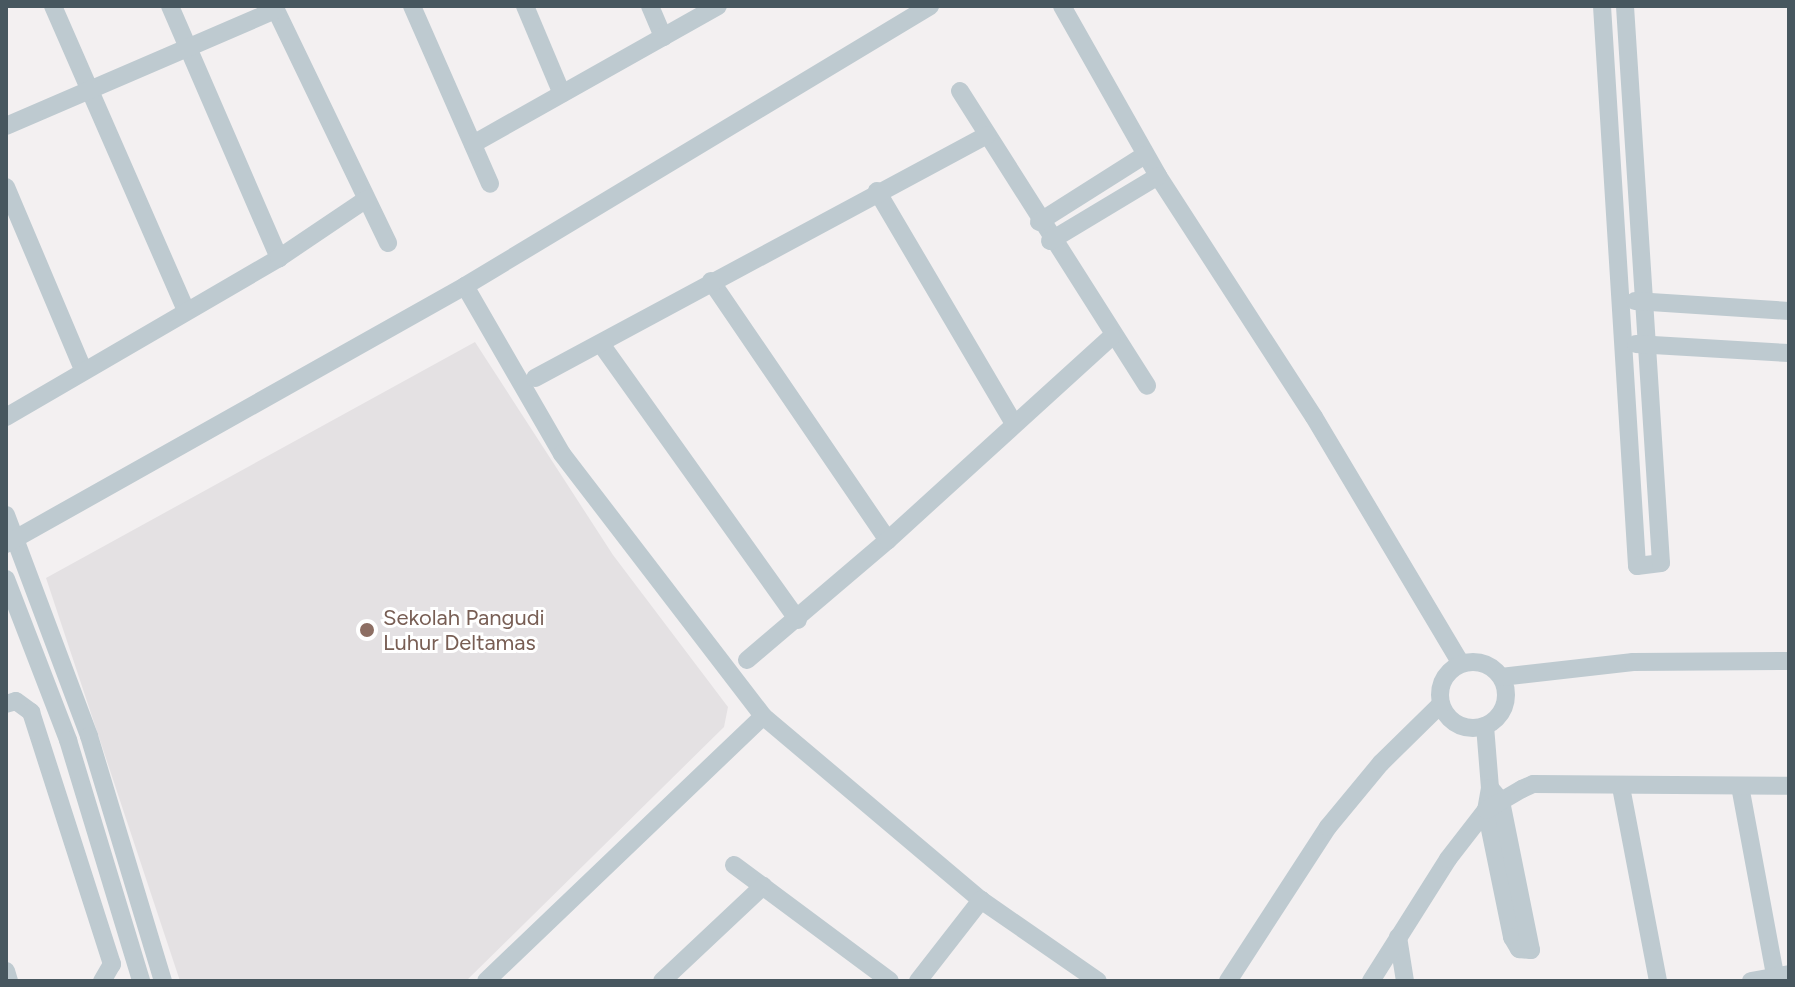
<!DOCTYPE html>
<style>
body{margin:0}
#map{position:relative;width:1795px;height:987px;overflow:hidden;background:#f3f0f1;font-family:Figtree,sans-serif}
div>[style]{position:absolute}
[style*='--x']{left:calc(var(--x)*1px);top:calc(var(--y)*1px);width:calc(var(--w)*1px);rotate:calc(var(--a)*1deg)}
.education>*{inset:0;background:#e4e1e3}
.minor>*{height:18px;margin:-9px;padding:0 9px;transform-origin:9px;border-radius:9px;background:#becad0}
.minor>.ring{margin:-9px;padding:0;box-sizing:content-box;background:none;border:18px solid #becad0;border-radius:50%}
.dots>*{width:22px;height:22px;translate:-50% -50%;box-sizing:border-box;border:4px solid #fff;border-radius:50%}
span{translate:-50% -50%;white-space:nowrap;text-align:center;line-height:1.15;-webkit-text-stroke:6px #fff;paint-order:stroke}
.education-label{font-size:22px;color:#785e54}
.left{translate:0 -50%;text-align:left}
.frame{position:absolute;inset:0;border:8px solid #47575f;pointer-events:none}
</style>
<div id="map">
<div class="education">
<div style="clip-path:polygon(475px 342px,613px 555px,728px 707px,724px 727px,466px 981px,180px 981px,46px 578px)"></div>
</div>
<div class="minor">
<div style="--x:53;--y:6;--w:333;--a:66.4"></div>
<div style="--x:170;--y:6;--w:275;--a:66.6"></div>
<div style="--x:274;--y:6;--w:263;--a:64.3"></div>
<div style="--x:412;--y:6;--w:194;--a:66.3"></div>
<div style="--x:525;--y:6;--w:95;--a:67.2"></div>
<div style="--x:650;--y:6;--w:34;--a:67"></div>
<div style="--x:1062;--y:6;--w:195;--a:60.5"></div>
<div style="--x:1158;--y:176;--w:287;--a:57.1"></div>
<div style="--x:1314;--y:417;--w:287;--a:59.2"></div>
<div style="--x:1602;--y:6;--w:561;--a:86.42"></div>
<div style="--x:1637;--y:566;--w:24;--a:-7"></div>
<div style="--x:1661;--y:563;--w:558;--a:-93.7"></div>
<div style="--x:960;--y:91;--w:349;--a:57.6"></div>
<div style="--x:6;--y:126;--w:293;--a:-23.3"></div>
<div style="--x:473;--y:144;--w:281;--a:-29.4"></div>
<div style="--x:6;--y:187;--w:198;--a:67.1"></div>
<div style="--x:877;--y:191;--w:270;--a:59.5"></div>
<div style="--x:1039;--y:222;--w:125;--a:-32.3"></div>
<div style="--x:1050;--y:241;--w:126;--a:-31"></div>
<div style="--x:711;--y:281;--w:314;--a:55.7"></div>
<div style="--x:465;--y:286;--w:194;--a:60"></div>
<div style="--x:562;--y:454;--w:330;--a:52.5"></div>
<div style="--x:763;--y:716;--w:285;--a:40.2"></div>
<div style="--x:981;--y:900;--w:142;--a:34.7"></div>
<div style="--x:1635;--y:301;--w:154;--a:3.7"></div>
<div style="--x:601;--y:344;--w:339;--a:54.5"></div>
<div style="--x:1636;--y:344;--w:153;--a:3.4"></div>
<div style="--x:535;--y:378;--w:513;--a:-28.26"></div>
<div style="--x:6;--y:417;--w:316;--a:-30.2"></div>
<div style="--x:279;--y:258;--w:104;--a:-34"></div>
<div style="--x:6;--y:515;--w:236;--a:69.4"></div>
<div style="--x:89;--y:736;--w:256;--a:73.2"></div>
<div style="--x:6;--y:544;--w:527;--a:-29.34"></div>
<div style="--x:465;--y:286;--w:543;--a:-31.05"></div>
<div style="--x:6;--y:579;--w:173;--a:68.9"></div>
<div style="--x:68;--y:740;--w:252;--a:73.1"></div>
<div style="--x:747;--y:660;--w:185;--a:-40.4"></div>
<div style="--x:888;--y:540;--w:303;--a:-42.3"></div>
<div class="ring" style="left:1440px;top:662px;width:48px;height:48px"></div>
<div style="--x:1501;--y:677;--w:133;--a:-6.5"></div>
<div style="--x:1633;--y:662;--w:156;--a:-0.4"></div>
<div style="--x:6;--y:704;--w:10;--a:-17"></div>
<div style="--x:16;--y:701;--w:19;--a:36"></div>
<div style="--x:31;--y:712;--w:265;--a:72.2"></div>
<div style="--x:112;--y:964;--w:20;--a:120"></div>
<div style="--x:1485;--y:726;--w:62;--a:85.4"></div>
<div style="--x:1490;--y:788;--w:22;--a:100"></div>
<div style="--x:1486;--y:810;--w:130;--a:78.4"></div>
<div style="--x:1512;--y:937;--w:14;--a:60"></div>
<div style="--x:1519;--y:949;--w:12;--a:5"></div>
<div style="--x:1531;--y:950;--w:152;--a:-101.4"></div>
<div style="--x:1501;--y:801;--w:17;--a:-130"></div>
<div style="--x:1740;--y:786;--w:198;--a:79.5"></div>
<div style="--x:1621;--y:787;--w:197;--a:79.2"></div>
<div style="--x:734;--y:865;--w:194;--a:36.6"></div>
<div style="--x:1398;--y:937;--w:45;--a:81"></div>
<div style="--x:6;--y:971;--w:10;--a:73"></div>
<div style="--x:486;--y:981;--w:383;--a:-43.7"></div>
<div style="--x:662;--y:981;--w:139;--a:-43.2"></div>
<div style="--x:918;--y:981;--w:103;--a:-52.1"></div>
<div style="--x:1228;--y:981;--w:184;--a:-57"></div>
<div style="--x:1328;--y:827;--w:83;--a:-50.4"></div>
<div style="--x:1381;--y:763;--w:84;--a:-44.5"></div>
<div style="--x:1371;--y:981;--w:144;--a:-57.7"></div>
<div style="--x:1448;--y:859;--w:62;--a:-52.2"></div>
<div style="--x:1486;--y:810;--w:42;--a:-30.3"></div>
<div style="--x:1522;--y:789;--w:12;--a:-24"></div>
<div style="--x:1533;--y:784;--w:256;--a:0.4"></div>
<div style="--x:1751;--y:981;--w:39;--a:-10"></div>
</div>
<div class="dots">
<div style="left:367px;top:630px;background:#8d6e63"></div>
</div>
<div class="education-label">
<span class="left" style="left:383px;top:630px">Sekolah Pangudi<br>Luhur Deltamas</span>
</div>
<div class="frame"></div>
</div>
